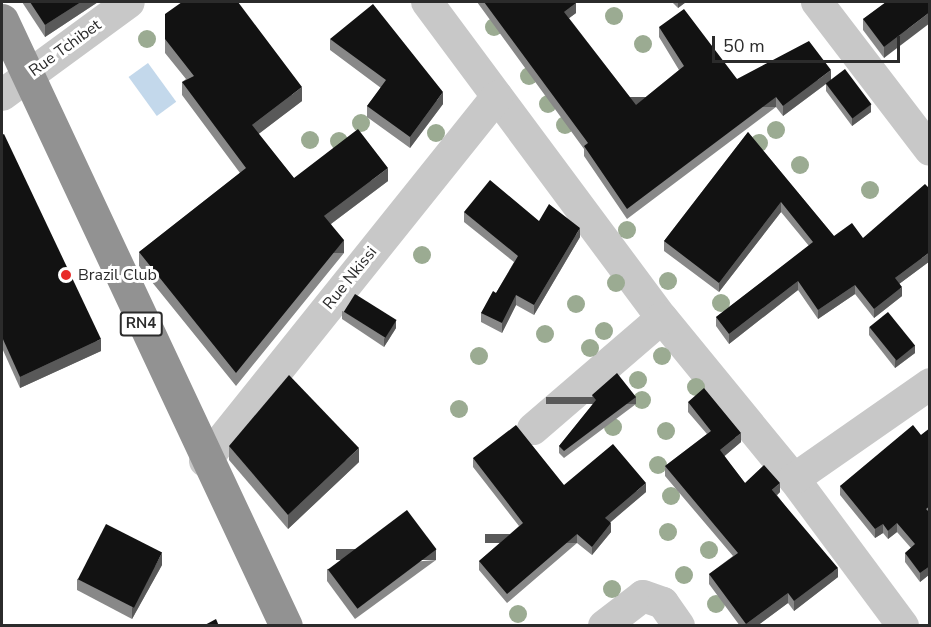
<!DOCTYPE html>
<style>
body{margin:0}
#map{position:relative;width:931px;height:627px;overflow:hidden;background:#fff;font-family:"Nunito Sans",sans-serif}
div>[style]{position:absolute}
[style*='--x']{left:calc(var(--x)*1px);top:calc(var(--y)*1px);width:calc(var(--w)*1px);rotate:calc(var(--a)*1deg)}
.water>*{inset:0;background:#c3d8eb;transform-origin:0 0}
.minor>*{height:32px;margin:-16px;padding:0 16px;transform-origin:16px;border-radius:16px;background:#c8c8c8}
.highway>*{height:33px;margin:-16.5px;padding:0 16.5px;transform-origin:16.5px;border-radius:16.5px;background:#929292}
.trees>*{width:18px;height:18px;margin:-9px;border-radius:50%;background:#9bab92}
.wall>*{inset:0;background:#888}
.shaded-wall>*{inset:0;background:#595959;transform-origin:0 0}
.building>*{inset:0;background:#121212;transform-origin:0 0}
.dots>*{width:16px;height:16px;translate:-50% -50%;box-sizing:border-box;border:3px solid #fff;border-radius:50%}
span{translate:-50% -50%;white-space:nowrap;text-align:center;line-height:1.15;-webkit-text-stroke:6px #fff;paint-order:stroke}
.shield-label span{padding:2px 4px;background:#fff;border:2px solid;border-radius:4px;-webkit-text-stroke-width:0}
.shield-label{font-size:15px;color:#2b2b2b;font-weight:700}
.street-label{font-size:16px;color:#2b2b2b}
.poi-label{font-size:16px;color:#2b2b2b}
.left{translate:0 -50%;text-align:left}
.frame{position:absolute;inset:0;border:3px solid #2b2b2b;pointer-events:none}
.scale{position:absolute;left:712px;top:36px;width:188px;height:27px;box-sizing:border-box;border:3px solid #2b2b2b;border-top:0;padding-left:8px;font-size:18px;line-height:21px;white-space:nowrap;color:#2b2b2b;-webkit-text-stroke:4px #fff;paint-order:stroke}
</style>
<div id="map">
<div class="water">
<div style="left:148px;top:63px;width:48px;height:24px;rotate:54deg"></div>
</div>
<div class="minor">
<div style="--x:427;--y:2;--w:394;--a:53.4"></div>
<div style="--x:662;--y:318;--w:208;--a:50.7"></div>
<div style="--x:794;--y:479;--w:183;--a:53.4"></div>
<div style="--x:817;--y:2;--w:186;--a:52.6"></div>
<div style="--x:2;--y:95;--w:157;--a:-36.2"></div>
<div style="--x:533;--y:429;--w:170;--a:-40.7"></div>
<div style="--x:205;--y:461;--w:467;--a:-51.3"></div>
<div style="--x:794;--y:479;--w:166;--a:-34.9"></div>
<div style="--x:604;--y:626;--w:49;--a:-37.6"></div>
<div style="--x:643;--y:596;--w:21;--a:19"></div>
<div style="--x:663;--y:603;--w:28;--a:55"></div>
</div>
<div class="highway">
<div style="--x:2;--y:20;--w:669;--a:64.89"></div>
</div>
<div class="trees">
<div style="left:614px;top:16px"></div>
<div style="left:494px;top:27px"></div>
<div style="left:147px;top:39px"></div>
<div style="left:643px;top:44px"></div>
<div style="left:529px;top:76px"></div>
<div style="left:548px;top:104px"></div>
<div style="left:361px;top:123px"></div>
<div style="left:565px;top:125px"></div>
<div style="left:776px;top:130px"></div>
<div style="left:436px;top:133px"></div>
<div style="left:310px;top:140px"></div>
<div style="left:339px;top:141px"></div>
<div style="left:759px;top:143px"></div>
<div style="left:800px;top:165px"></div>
<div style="left:870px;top:190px"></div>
<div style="left:627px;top:230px"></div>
<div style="left:422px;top:255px"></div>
<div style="left:668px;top:281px"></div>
<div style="left:616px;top:283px"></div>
<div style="left:721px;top:303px"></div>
<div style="left:576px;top:304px"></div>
<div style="left:604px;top:331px"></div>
<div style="left:545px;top:334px"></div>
<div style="left:590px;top:348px"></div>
<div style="left:479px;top:356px"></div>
<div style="left:662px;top:356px"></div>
<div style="left:638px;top:380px"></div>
<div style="left:696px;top:387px"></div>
<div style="left:642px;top:400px"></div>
<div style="left:459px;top:409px"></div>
<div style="left:613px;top:427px"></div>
<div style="left:666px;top:431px"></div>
<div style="left:658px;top:465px"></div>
<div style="left:671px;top:496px"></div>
<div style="left:668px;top:532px"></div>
<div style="left:709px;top:550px"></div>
<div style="left:684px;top:575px"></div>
<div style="left:612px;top:589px"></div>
<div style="left:716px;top:604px"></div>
<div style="left:518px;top:614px"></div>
</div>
<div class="wall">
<div style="clip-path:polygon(22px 2px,98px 2px,45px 37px)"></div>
<div style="clip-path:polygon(477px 2px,576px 2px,576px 13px,569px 18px,636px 105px,679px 70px,659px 37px,659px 27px,737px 79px,831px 80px,871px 112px,852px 126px,826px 91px,826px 84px,783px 116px,776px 107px,627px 219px,584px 156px,584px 149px)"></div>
<div style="clip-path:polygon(672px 2px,686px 2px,678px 8px)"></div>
<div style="clip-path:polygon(884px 2px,930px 2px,884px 58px,863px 30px,863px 19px,885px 3px)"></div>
<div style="clip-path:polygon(165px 14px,302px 101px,258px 134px,294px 178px,388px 181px,331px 224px,344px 253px,236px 386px,139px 266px,139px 252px,240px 173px,182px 95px,182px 82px,186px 79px,165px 53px)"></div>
<div style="clip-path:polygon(330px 39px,443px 104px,410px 148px,367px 117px,367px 106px,381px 88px,330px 50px)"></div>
<div style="clip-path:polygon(748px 132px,834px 236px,863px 238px,930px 261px,899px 284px,902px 296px,874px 318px,855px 294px,818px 319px,798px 290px,729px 344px,716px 326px,716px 317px,809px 246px,781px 212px,719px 292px,664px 251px,664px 241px)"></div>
<div style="clip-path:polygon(2px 135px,101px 351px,20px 388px,2px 348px)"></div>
<div style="clip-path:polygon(464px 212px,539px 221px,580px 237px,534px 315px,516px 305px,502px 333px,481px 322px,481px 313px,496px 293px,514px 262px,464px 222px)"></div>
<div style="clip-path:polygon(342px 311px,396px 328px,384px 347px,342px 319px)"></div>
<div style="clip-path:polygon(869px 327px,915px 353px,895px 368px,869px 335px)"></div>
<div style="clip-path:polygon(592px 395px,636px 404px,564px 458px,559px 453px,559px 446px,593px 404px,592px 402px)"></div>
<div style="clip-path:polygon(688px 402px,741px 442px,724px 456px,745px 483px,780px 492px,777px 495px,838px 577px,794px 611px,788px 603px,757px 626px,740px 626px,709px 584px,709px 574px,733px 556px,665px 476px,665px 466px,707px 434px,688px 412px)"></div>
<div style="clip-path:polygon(930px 428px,930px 574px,920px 582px,905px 562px,905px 553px,911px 548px,897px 532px,888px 539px,883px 533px,875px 538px,840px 495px,840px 486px,921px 435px)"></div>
<div style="clip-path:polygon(229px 446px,359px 462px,288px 529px,229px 460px)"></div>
<div style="clip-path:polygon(473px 458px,564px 485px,646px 492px,610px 522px,611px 532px,592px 555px,577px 543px,507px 603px,479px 570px,479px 561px,519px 526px,473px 467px)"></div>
<div style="clip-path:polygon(436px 560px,355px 619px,327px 581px,327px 569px)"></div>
<div style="clip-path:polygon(162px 565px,132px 619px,77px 590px,77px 579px)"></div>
</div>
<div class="shaded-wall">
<div style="clip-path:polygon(81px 2px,98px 2px,45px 37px,45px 25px)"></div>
<div style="clip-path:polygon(678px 2px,686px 2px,678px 8px)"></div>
<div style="clip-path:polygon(576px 3px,576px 13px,564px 22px,564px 12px)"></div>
<div style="clip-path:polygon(930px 12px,930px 23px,884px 58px,884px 47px)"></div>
<div style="clip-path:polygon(831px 70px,831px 80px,783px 116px,783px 106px)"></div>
<div style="clip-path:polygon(302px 87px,302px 101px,252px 139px,252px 125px)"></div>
<div style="clip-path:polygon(443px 92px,443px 104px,410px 148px,410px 137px)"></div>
<div style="left:776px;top:97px;width:10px;height:186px;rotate:90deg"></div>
<div style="clip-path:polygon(871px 104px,871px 112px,852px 126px,852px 118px)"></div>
<div style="clip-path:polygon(388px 168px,388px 181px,324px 229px,324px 216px)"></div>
<div style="clip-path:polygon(781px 202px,781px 212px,719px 292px,719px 283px)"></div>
<div style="clip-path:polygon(580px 228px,580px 237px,534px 315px,534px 305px)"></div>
<div style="left:344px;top:240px;width:13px;height:171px;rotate:90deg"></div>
<div style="clip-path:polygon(930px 252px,930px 261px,895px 287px,895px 278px)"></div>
<div style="clip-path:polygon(798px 281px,798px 290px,729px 344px,729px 334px)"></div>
<div style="clip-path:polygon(855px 285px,855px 294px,818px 319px,818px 310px)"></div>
<div style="clip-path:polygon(902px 287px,902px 296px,874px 318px,874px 309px)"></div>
<div style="clip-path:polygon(516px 295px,516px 305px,502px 333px,502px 323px)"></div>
<div style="clip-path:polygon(396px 320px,396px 328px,384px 347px,384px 339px)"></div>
<div style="clip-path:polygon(101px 339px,101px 351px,20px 388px,20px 377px)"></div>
<div style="clip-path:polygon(915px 345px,915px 353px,895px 368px,895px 360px)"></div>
<div style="left:636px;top:397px;width:7px;height:90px;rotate:90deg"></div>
<div style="clip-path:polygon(741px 433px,741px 442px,720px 460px,720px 450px)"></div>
<div style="clip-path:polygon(359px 448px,359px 462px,288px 529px,288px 515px)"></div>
<div style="clip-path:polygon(646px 483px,646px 492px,605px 527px,605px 518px)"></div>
<div style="clip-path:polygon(780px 483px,780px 492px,772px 500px,772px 490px)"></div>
<div style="clip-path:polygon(611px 523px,611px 532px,592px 555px,592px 547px)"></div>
<div style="clip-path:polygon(897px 523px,897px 532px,888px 539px,888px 531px)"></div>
<div style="clip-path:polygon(883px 524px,883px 533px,875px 538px,875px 529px)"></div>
<div style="left:577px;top:534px;width:9px;height:92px;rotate:90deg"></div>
<div style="left:436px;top:549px;width:11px;height:100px;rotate:90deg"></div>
<div style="clip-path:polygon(162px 553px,162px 565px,132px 619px,132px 608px)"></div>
<div style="clip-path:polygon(930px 566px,930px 574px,920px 582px,920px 573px)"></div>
<div style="clip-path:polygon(838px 568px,838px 577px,794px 611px,794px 601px)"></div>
<div style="clip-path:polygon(788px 593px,788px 603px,757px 626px,746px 626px,746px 624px)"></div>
</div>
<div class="building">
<div style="clip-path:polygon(30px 2px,81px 2px,45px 25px)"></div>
<div style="clip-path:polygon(182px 2px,238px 2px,302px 87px,252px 125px,294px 178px,358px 129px,388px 168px,324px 216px,344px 240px,236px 373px,139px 252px,246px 168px,182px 82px,194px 76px,165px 39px,165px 14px)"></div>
<div style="clip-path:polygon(484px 2px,576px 2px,576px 3px,564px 12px,636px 105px,684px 66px,659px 27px,684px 9px,737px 79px,809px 41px,831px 70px,783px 106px,776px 97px,627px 209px,584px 146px,588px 143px)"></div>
<div style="clip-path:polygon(886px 2px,930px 2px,930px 12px,884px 47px,863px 19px)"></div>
<div style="clip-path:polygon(373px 4px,443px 92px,410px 137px,367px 106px,386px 80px,330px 39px)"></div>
<div style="left:845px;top:69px;width:44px;height:24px;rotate:53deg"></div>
<div style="clip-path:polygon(748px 132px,834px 236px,852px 223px,863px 238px,925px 184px,930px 189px,930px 252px,895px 278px,902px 287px,874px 309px,855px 285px,818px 310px,798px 281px,729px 334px,716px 317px,813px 242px,781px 202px,719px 283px,664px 241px)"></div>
<div style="clip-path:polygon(4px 134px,101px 339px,20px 377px,2px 337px,2px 135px)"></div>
<div style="clip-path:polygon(490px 180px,539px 221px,549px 204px,580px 228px,534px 305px,516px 295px,502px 323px,481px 313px,493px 291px,496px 293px,518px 256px,464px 212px)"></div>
<div style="left:355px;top:294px;width:49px;height:21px;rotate:32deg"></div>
<div style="left:888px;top:312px;width:43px;height:24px;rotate:51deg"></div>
<div style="clip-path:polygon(617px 373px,636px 397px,564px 451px,559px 446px,596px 400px,592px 395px)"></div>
<div style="clip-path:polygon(289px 375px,359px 448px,288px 515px,229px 446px)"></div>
<div style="clip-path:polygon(704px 388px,741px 433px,720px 450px,745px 483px,764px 465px,780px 483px,772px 490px,838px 568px,794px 601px,788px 593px,746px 624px,709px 574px,738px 553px,665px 466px,711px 431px,688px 402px)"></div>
<div style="clip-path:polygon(516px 425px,564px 485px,613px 444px,646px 483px,605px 518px,611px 523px,592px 547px,577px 534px,507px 594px,479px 561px,523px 523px,473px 458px)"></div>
<div style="clip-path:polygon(913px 425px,921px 435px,930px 428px,930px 506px,926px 509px,930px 513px,930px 566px,920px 573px,905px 553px,915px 544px,897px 523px,888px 531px,883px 524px,875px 529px,840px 486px)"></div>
<div style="left:407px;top:510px;width:49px;height:99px;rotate:53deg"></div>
<div style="left:106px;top:524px;width:63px;height:62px;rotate:27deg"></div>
<div style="clip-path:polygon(216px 619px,219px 626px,203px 626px)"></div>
</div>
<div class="dots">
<div style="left:66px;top:275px;background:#e82a28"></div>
</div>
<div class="shield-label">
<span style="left:141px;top:324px">RN4</span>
</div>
<div class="street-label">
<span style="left:65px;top:48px;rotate:-36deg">Rue Tchibet</span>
<span style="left:350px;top:278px;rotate:-51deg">Rue Nkissi</span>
</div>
<div class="poi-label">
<span class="left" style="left:78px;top:275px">Brazil Club</span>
</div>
<div class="frame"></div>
<div class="scale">50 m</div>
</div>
